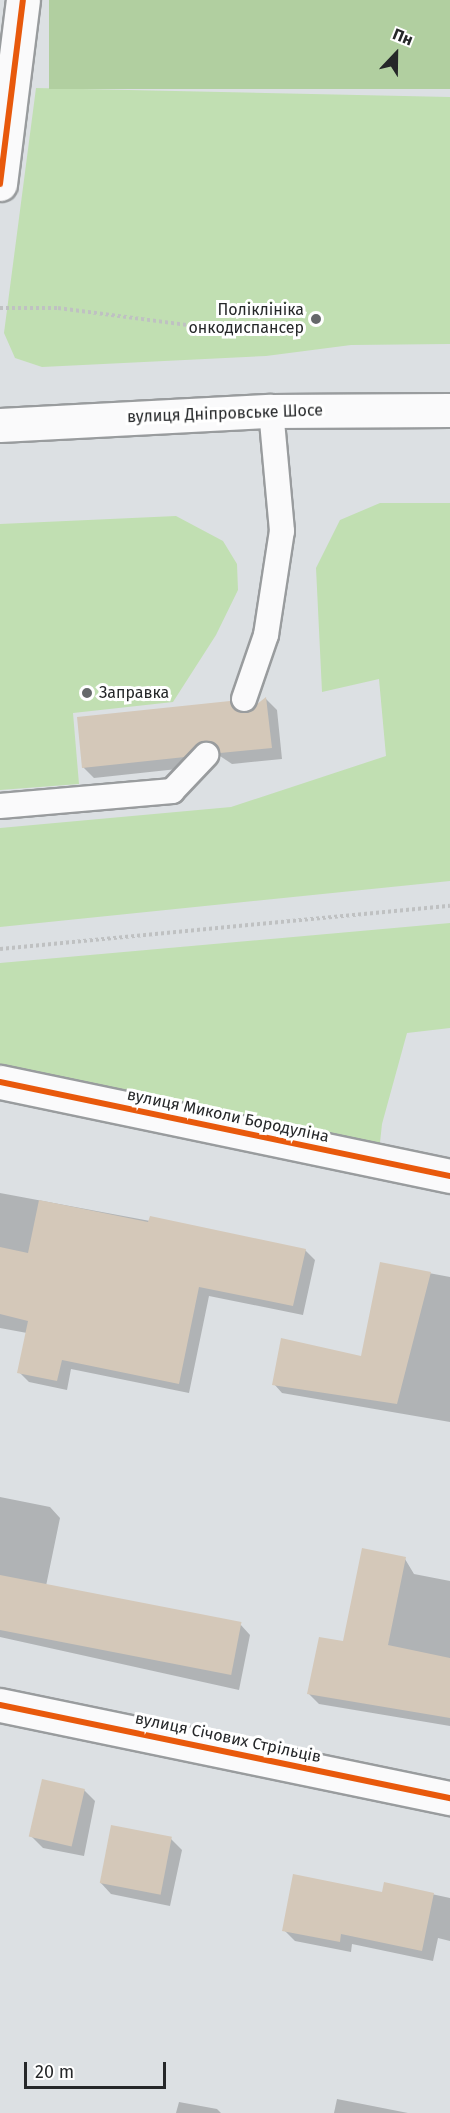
<!DOCTYPE html>
<meta charset="utf-8">
<style>
body{margin:0}
#map{position:relative;width:450px;height:2113px;overflow:hidden;background:#dce0e3;font-family:"Fira Sans",sans-serif}
div>[style]{position:absolute}
[style*='--x']{left:calc(var(--x)*1px);top:calc(var(--y)*1px);width:calc(var(--w)*1px);rotate:calc(var(--a)*1deg)}
.green>*{inset:0;background:#c1dfb2}
.forest>*{inset:0;background:#b1cfa0;transform-origin:0 0}
.shadow>*{inset:0;background:#0003}
.building>*{inset:0;background:#d4c8b9;transform-origin:0 0}
.path>*{height:4px;margin-top:-2px;transform-origin:0;background:repeating-linear-gradient(90deg,#bfc1c2 0 3px,transparent 0 6px)}
.roads{filter:drop-shadow(2px 0 #999c9e) drop-shadow(-2px 0 #999c9e) drop-shadow(0 2px #999c9e) drop-shadow(0 -2px #999c9e)}
.service>*{height:24px;margin:-12px;padding:0 12px;transform-origin:12px;border-radius:12px;background:#fafafb}
.minor>*{height:33px;margin:-16.5px;padding:0 16.5px;transform-origin:16.5px;border-radius:16.5px;background:#fafafb}
.primary>*{height:33px;margin:-16.5px;padding:0 16.5px;transform-origin:16.5px;border-radius:16.5px;background:#fafafb}
.cycleway>*{height:6px;margin:-3px;padding:0 3px;transform-origin:3px;border-radius:3px;background:#e8590c}
.dots>*{width:16px;height:16px;translate:-50% -50%;box-sizing:border-box;border:3px solid #fff;border-radius:50%}
span{translate:-50% -50%;white-space:nowrap;text-align:center;line-height:1.15;-webkit-text-stroke:6px #fff;paint-order:stroke}
.poi-label{font-size:16px;color:#252729}
.right{translate:-100% -50%;text-align:right}
.left{translate:0 -50%;text-align:left}
.street-label{font-size:16px;color:#252729}
.north{position:absolute;left:366px;top:24px;width:60px;height:60px;-webkit-text-stroke:4px #fff;paint-order:stroke;rotate:22deg;font-size:16px;font-weight:700;line-height:24px;text-align:center;color:#252729}
.north::after{content:'';display:block;margin:auto;width:21px;height:27px;background:#252729;clip-path:polygon(50% 0,100% 100%,50% 72%,0 100%)}
.scale{position:absolute;left:24px;top:2062px;width:142px;height:27px;box-sizing:border-box;border:3px solid #252729;border-top:0;padding-left:8px;font-size:18px;line-height:21px;white-space:nowrap;color:#252729;-webkit-text-stroke:4px #fff;paint-order:stroke}
</style>
<div id="map">
<div class="green">
<div style="clip-path:polygon(36px 88px,450px 97px,450px 344px,351px 345px,266px 356px,42px 367px,15px 358px,4px 333px)"></div>
<div style="clip-path:polygon(380px 503px,450px 503px,450px 881px,0 927px,0 828px,231px 807px,386px 756px,379px 679px,322px 692px,316px 568px,340px 520px)"></div>
<div style="clip-path:polygon(176px 516px,223px 541px,237px 564px,238px 590px,216px 635px,173px 702px,73px 713px,79px 784px,0 790px,0 524px)"></div>
<div style="clip-path:polygon(450px 923px,450px 1028px,407px 1033px,382px 1124px,378px 1161px,0 1082px,0 963px)"></div>
</div>
<div class="forest">
<div style="left:49px;top:0;width:401px;height:89px"></div>
</div>
<div class="shadow">
<div style="clip-path:polygon(266px 699px,277px 710px,282px 759px,232px 764px,214px 752px,196px 767px,94px 778px,83px 767px,246px 715px)"></div>
<div style="clip-path:polygon(0 1193px,305px 1250px,315px 1260px,303px 1315px,209px 1296px,189px 1393px,71px 1369px,67px 1390px,29px 1382px,19px 1372px,27px 1333px,0 1328px)"></div>
<div style="clip-path:polygon(381px 1264px,450px 1277px,450px 1422px,282px 1393px,274px 1384px,362px 1358px)"></div>
<div style="clip-path:polygon(0 1497px,50px 1507px,60px 1518px,46px 1586px,240px 1624px,250px 1635px,239px 1690px,0 1637px)"></div>
<div style="clip-path:polygon(405px 1559px,414px 1574px,450px 1581px,450px 1726px,319px 1704px,309px 1694px)"></div>
<div style="clip-path:polygon(84px 1790px,95px 1801px,84px 1856px,43px 1848px,32px 1837px)"></div>
<div style="clip-path:polygon(171px 1839px,182px 1850px,170px 1906px,111px 1894px,100px 1882px)"></div>
<div style="clip-path:polygon(385px 1884px,450px 1898px,450px 1941px,438px 1938px,433px 1961px,352px 1944px,351px 1952px,295px 1941px,284px 1930px,383px 1894px)"></div>
<div style="clip-path:polygon(337px 2099px,408px 2113px,334px 2113px)"></div>
<div style="clip-path:polygon(179px 2102px,217px 2109px,221px 2113px,176px 2113px)"></div>
</div>
<div class="building">
<div style="clip-path:polygon(266px 697px,272px 748px,220px 753px,215px 744px,202px 741px,185px 757px,82px 768px,77px 717px,230px 701px,246px 713px)"></div>
<div style="clip-path:polygon(39px 1200px,148px 1222px,150px 1216px,306px 1249px,293px 1306px,199px 1287px,179px 1384px,62px 1360px,57px 1381px,17px 1373px,28px 1321px,0 1314px,0 1247px,28px 1253px)"></div>
<div style="clip-path:polygon(380px 1262px,431px 1272px,397px 1404px,272px 1385px,281px 1338px,361px 1356px)"></div>
<div style="clip-path:polygon(362px 1548px,406px 1557px,388px 1645px,450px 1658px,450px 1718px,307px 1694px,319px 1637px,343px 1641px)"></div>
<div style="left:0;top:1575px;width:246px;height:54px;rotate:11deg"></div>
<div style="left:42px;top:1779px;width:44px;height:59px;rotate:13deg"></div>
<div style="left:111px;top:1825px;width:62px;height:59px;rotate:11deg"></div>
<div style="clip-path:polygon(293px 1874px,382px 1892px,384px 1882px,434px 1893px,422px 1951px,341px 1934px,340px 1942px,282px 1931px)"></div>
</div>
<div class="path">
<div style="--x:0;--y:308;--w:58;--a:0"></div>
<div style="--x:58;--y:308;--w:137;--a:7.5"></div>
<div style="--x:0;--y:949;--w:452;--a:-5.5"></div>
</div>
<div class="roads">
<div class="service">
<div style="--x:244;--y:699;--w:68;--a:-71"></div>
<div style="--x:266;--y:635;--w:105;--a:-81.3"></div>
<div style="--x:282;--y:531;--w:121;--a:-95.2"></div>
<div style="--x:0;--y:806;--w:173;--a:-5"></div>
<div style="--x:172;--y:791;--w:50;--a:-46.6"></div>
</div>
<div class="minor">
<div style="--x:0;--y:184;--w:185;--a:-82.9"></div>
<div style="--x:0;--y:1082;--w:460;--a:11.8"></div>
<div style="--x:0;--y:1705;--w:460;--a:11.7"></div>
</div>
<div class="primary">
<div style="--x:0;--y:425;--w:271;--a:-3"></div>
<div style="--x:271;--y:411;--w:179;--a:-0.3"></div>
</div>
</div>
<div class="cycleway">
<div style="--x:0;--y:184;--w:185;--a:-82.9"></div>
<div style="--x:0;--y:1082;--w:460;--a:11.8"></div>
<div style="--x:0;--y:1705;--w:460;--a:11.7"></div>
</div>
<div class="dots">
<div style="left:316px;top:319px;background:#65686a"></div>
<div style="left:87px;top:693px;background:#65686a"></div>
</div>
<div class="poi-label">
<span class="right" style="left:304px;top:319px">Поліклініка<br>онкодиспансер</span>
<span class="left" style="left:99px;top:693px">Заправка</span>
</div>
<div class="street-label">
<span style="left:225px;top:414px;rotate:-2deg">вулиця Дніпровське Шосе</span>
<span style="left:228px;top:1116px;rotate:12deg">вулиця Миколи Бородуліна</span>
<span style="left:228px;top:1738px;rotate:12deg">вулиця Січових Стрільців</span>
</div>
<div class="north">Пн</div>
<div class="scale">20 m</div>
</div>
